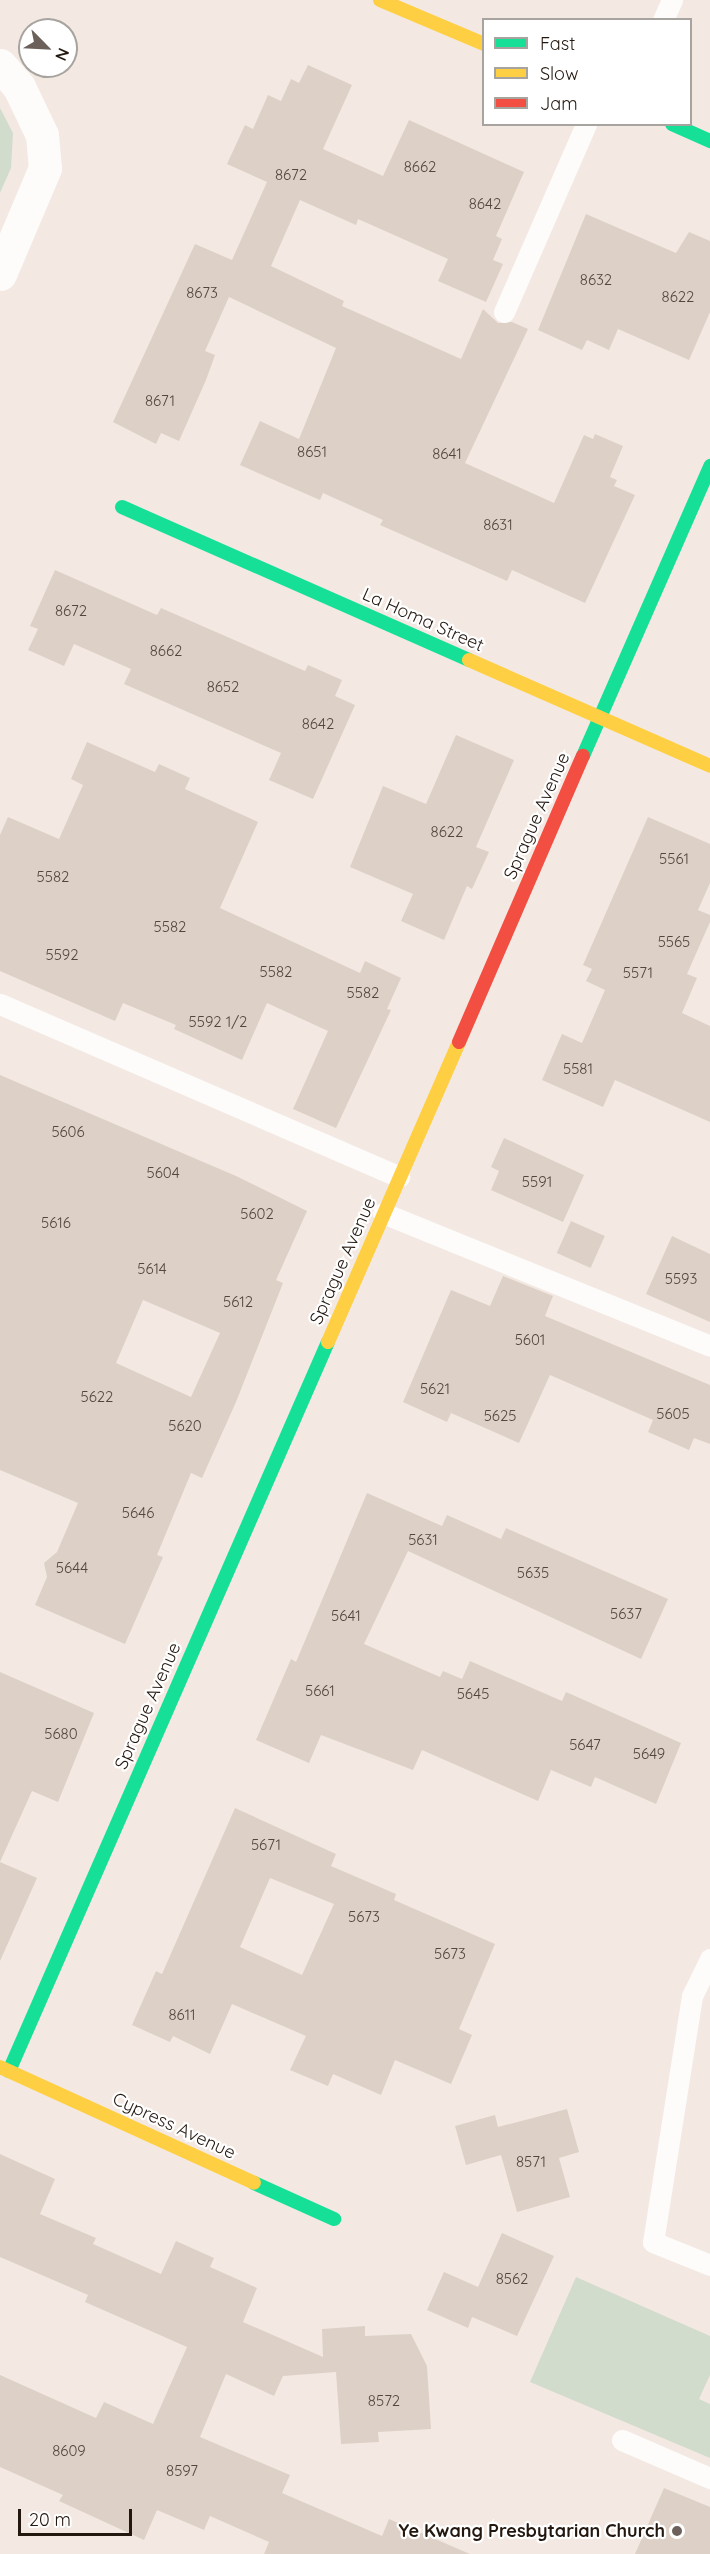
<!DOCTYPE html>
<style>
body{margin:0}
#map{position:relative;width:710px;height:2554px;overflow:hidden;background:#f3e9e2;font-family:Quicksand,sans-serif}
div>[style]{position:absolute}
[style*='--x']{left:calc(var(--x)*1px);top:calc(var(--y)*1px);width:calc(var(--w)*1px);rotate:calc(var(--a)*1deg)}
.green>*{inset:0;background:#d1dccd}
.building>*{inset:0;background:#ddd0c7;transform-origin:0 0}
.lane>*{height:21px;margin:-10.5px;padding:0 10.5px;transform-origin:10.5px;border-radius:10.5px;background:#fdfcfb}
.street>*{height:33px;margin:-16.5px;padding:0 16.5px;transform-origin:16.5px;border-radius:16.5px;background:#fdfcfb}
.fast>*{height:14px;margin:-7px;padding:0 7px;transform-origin:7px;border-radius:7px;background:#16e098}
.slow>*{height:14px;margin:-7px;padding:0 7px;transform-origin:7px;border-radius:7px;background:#ffcf43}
.jam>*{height:14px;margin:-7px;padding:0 7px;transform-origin:7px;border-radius:7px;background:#f24e42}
.dots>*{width:16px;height:16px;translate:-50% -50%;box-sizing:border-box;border:3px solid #fff;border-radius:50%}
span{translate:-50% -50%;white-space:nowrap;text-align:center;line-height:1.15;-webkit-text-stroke:4.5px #fff;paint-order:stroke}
.number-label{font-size:15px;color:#52473f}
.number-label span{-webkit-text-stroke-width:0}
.street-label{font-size:18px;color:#231810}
.poi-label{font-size:18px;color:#231810;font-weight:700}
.right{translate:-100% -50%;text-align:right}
.legend{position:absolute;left:482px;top:18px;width:210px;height:108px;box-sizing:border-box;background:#fff;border:2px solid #a7a39f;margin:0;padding:8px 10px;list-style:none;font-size:18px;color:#231810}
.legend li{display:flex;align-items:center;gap:12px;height:30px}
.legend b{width:30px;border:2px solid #a7a39f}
.north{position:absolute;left:18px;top:18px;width:60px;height:60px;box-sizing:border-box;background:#fff;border:2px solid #a7a39f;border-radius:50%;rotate:114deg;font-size:16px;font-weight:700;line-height:24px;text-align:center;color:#231810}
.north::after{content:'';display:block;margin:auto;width:21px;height:27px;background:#6c615a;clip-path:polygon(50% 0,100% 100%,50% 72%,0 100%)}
.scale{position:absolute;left:18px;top:2509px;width:114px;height:27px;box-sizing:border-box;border:3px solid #231810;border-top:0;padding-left:8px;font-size:18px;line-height:21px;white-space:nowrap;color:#231810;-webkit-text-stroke:4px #fff;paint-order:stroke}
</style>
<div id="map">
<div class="green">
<div style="clip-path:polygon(0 108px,13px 133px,11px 168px,0 193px)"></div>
<div style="clip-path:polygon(576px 2277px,710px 2336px,710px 2375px,699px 2399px,710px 2404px,710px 2458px,530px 2382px)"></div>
</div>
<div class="building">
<div style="clip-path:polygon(308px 65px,352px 85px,323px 149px,383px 176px,409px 120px,524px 172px,496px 236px,502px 239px,493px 260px,503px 264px,486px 302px,438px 281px,448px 259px,358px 219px,356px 225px,300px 200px,271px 266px,344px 301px,342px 306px,461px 359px,483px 309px,498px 323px,512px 322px,528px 329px,465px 463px,554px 503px,584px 435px,593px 439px,595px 434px,623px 446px,610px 477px,617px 480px,614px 486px,635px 495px,585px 603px,512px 570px,507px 581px,380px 525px,383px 520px,323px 493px,320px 500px,240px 465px,260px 421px,299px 439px,336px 348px,229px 297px,205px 351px,215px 355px,206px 380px,179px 441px,161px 433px,156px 444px,113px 422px,195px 244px,232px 260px,267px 182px,227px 164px,245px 125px,253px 129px,268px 95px,281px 101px,291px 79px,299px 83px)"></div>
<div style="clip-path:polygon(586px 214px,676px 253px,689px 232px,710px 241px,710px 312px,689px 360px,618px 329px,609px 350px,587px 340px,582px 350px,538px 330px)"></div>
<div style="clip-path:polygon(55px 570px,157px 615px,161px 608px,305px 671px,308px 665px,342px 680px,335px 696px,355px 705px,313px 799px,269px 780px,281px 753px,124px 684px,131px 669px,74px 644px,64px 666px,28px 650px,38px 629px,30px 626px)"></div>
<div style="clip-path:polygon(456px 735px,514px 760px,476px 847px,489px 852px,472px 889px,467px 886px,444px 940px,401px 921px,413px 894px,350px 867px,383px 786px,426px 804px)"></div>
<div style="clip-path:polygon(87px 742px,155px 772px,159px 764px,190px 778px,185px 789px,258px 822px,220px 908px,360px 973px,365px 961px,401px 978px,387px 1009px,391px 1010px,336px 1128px,293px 1109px,328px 1031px,267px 1003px,242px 1060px,174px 1029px,176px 1025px,123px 1003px,115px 1021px,0 971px,0 835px,8px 817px,59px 839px,83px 785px,71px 779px)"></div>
<div style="clip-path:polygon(648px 817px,710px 844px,710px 883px,698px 910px,710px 915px,710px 922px,687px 974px,697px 978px,682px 1013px,710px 1026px,710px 1122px,615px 1080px,603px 1107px,542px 1080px,562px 1034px,582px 1043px,605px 990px,586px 981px,592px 969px,583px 965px)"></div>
<div style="clip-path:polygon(evenodd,0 1075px,236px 1176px,307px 1211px,276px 1280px,283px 1283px,236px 1402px,202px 1478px,191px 1473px,157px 1555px,163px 1557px,125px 1644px,35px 1605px,47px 1577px,44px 1563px,57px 1552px,78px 1503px,0 1470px,0 1075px,143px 1300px,220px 1333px,191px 1397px,116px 1363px,143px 1300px)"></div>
<div style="clip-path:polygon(504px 1138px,584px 1175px,563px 1222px,491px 1190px,499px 1171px,491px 1167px)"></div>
<div style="left:571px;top:1221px;width:37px;height:35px;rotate:24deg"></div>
<div style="clip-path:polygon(672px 1236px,710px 1254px,710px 1322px,646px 1294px)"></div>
<div style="clip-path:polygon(503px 1276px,553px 1296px,545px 1316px,710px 1385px,710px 1444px,694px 1438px,689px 1450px,648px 1432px,653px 1420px,550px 1375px,519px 1443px,451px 1413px,447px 1422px,403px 1402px,451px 1290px,490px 1306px)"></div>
<div style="clip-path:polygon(367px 1493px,442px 1526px,447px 1515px,501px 1539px,506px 1528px,668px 1599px,641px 1659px,408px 1551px,364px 1644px,440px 1677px,443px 1671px,462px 1679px,470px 1661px,562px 1701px,566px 1692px,681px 1743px,656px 1804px,595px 1777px,591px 1787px,551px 1770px,538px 1801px,422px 1750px,413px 1770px,321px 1735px,309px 1763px,256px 1740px,291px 1659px,296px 1662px)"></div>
<div style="clip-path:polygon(0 1672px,94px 1713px,58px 1802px,32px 1791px,0 1862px,37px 1878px,0 1961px)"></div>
<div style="clip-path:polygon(evenodd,235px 1808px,336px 1854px,331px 1866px,396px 1894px,394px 1900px,495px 1944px,459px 2029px,472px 2035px,451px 2084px,395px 2060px,381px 2095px,333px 2074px,328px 2086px,290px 2070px,306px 2036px,232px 2004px,210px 2054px,173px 2036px,170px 2042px,132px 2025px,156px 1971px,162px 1974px,235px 1808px,270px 1878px,334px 1904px,302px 1975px,240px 1947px,270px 1878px)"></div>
<div style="clip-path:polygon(567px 2109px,579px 2152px,559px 2158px,570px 2197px,517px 2212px,501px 2155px,466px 2165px,455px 2126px,495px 2115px,498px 2127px)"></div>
<div style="clip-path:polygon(0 2154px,55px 2179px,40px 2214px,96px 2238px,93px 2244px,161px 2274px,176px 2241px,214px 2258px,210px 2267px,257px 2288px,243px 2322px,323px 2357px,322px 2329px,365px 2326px,365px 2336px,411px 2334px,427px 2366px,431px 2429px,378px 2432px,379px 2442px,341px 2444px,336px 2372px,283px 2376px,274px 2396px,226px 2374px,200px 2437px,290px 2475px,282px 2493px,382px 2536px,389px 2519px,470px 2554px,264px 2554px,269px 2542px,210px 2516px,204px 2530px,157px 2510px,144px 2540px,59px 2501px,63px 2495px,0 2467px,0 2375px,96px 2418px,104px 2402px,153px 2424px,187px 2347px,85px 2302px,88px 2295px,0 2257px)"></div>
<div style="clip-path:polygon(502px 2233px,554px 2256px,517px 2336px,472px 2317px,468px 2328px,427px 2310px,444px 2272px,478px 2287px)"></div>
<div style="clip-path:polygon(664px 2488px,710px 2507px,710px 2554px,635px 2554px)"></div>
</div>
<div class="lane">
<div style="--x:663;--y:20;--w:22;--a:-66"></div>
<div style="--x:504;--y:312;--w:205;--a:-66.4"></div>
<div style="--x:0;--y:1004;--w:435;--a:23.4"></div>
<div style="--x:383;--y:1213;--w:353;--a:22.1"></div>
<div style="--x:710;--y:1959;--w:41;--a:115.9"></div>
<div style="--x:692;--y:1996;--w:249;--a:99"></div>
<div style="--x:653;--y:2242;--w:61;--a:22"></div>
<div style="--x:622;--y:2440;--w:96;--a:23.4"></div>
</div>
<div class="street">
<div style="--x:0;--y:65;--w:29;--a:49"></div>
<div style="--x:19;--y:87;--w:53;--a:64.4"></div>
<div style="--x:42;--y:135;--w:33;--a:85"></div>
<div style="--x:45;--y:168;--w:115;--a:113"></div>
</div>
<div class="fast">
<div style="--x:672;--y:124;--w:42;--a:24.1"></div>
<div style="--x:122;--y:507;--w:379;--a:23.8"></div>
<div style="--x:583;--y:756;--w:317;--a:-66.3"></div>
<div style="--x:9;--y:2071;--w:796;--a:-66.37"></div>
<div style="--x:254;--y:2183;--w:88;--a:24.2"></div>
</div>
<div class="slow">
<div style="--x:380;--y:0;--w:113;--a:22.9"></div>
<div style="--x:469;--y:660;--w:263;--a:23.7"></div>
<div style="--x:328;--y:1342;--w:327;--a:-66.4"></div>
<div style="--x:0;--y:2067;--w:279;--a:24.5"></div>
</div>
<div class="jam">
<div style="--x:459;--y:1042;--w:312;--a:-66.6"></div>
</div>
<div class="dots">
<div style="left:677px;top:2531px;background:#6c615a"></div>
</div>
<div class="number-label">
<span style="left:420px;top:167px">8662</span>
<span style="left:291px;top:175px">8672</span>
<span style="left:485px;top:204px">8642</span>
<span style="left:596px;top:280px">8632</span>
<span style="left:202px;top:293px">8673</span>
<span style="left:678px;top:297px">8622</span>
<span style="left:160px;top:401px">8671</span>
<span style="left:312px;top:452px">8651</span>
<span style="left:447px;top:454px">8641</span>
<span style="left:498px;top:525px">8631</span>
<span style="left:71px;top:611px">8672</span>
<span style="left:166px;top:651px">8662</span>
<span style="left:223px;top:687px">8652</span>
<span style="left:318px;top:724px">8642</span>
<span style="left:447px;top:832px">8622</span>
<span style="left:674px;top:859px">5561</span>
<span style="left:53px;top:877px">5582</span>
<span style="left:170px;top:927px">5582</span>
<span style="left:674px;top:942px">5565</span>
<span style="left:62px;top:955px">5592</span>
<span style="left:276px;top:972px">5582</span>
<span style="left:638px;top:973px">5571</span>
<span style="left:363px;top:993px">5582</span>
<span style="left:218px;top:1022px">5592 1/2</span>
<span style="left:578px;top:1069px">5581</span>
<span style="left:68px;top:1132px">5606</span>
<span style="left:163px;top:1173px">5604</span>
<span style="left:537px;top:1182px">5591</span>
<span style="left:257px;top:1214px">5602</span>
<span style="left:56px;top:1223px">5616</span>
<span style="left:152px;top:1269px">5614</span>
<span style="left:681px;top:1279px">5593</span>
<span style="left:238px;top:1302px">5612</span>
<span style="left:530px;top:1340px">5601</span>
<span style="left:435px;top:1389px">5621</span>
<span style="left:97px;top:1397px">5622</span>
<span style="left:673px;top:1414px">5605</span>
<span style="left:500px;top:1416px">5625</span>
<span style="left:185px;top:1426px">5620</span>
<span style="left:138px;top:1513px">5646</span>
<span style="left:423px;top:1540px">5631</span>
<span style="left:72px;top:1568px">5644</span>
<span style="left:533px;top:1573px">5635</span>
<span style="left:626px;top:1614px">5637</span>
<span style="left:346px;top:1616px">5641</span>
<span style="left:320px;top:1691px">5661</span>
<span style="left:473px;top:1694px">5645</span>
<span style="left:61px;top:1734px">5680</span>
<span style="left:585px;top:1745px">5647</span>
<span style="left:649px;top:1754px">5649</span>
<span style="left:266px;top:1845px">5671</span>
<span style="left:364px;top:1917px">5673</span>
<span style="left:450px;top:1954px">5673</span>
<span style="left:182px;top:2015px">8611</span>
<span style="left:531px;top:2162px">8571</span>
<span style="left:512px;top:2279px">8562</span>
<span style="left:384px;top:2401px">8572</span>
<span style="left:69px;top:2451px">8609</span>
<span style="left:182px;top:2471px">8597</span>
</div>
<div class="street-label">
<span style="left:423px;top:620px;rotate:24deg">La Homa Street</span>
<span style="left:537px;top:816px;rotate:-66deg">Sprague Avenue</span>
<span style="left:343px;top:1261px;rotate:-66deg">Sprague Avenue</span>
<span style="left:148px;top:1706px;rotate:-66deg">Sprague Avenue</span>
<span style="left:174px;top:2126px;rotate:25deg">Cypress Avenue</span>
</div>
<div class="poi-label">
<span class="right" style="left:665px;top:2531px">Ye Kwang Presbytarian Church</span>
</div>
<ul class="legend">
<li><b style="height:8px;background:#16e098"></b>Fast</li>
<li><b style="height:8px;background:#ffcf43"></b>Slow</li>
<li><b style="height:8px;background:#f24e42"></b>Jam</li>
</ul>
<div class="north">N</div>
<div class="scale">20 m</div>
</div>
